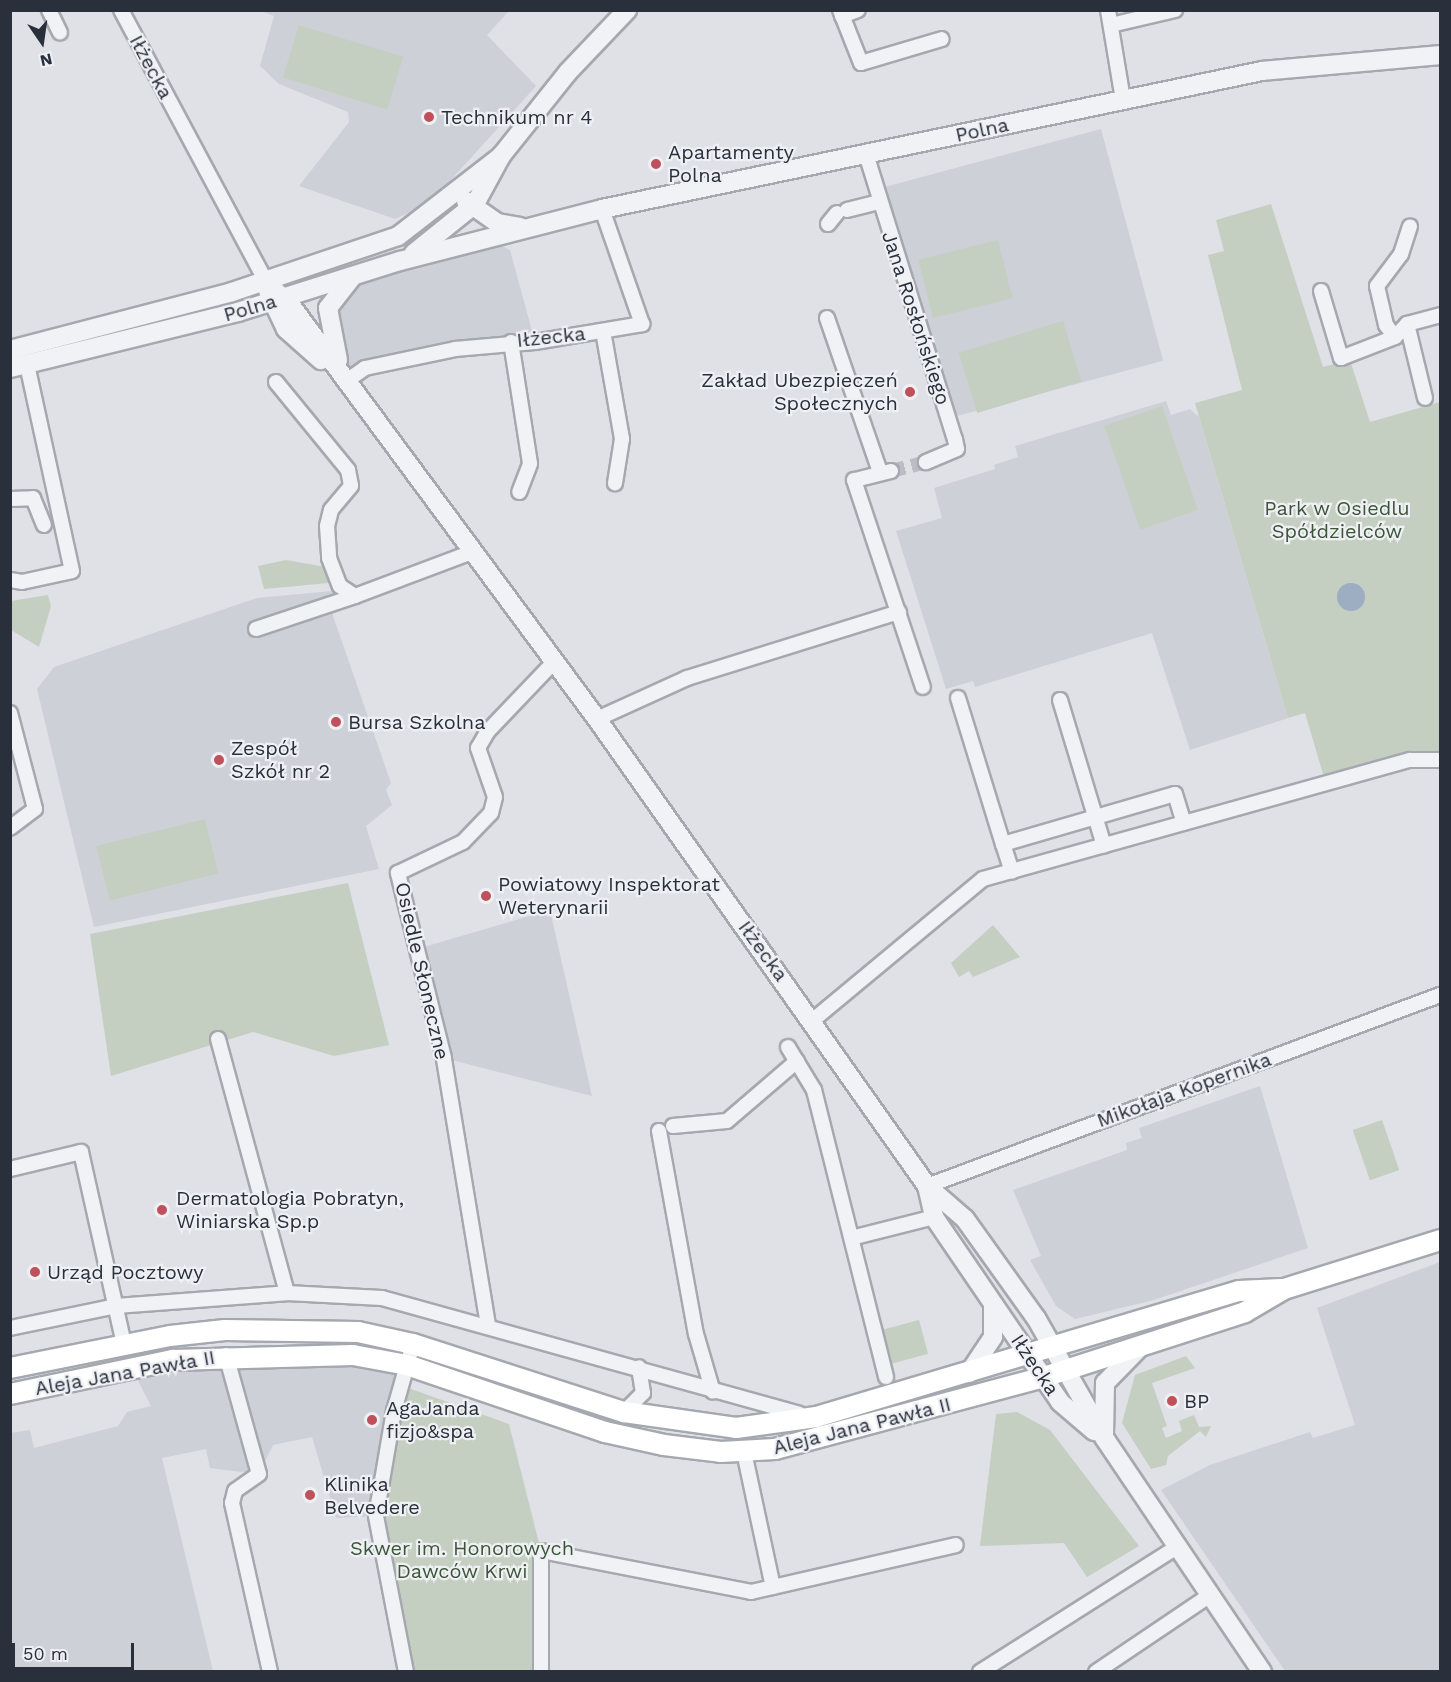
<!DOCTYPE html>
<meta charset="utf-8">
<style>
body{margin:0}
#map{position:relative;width:1451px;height:1682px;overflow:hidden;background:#dfe1e6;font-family:"Work Sans",sans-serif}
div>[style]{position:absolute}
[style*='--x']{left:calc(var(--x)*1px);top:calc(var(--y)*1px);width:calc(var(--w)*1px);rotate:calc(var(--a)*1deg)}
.built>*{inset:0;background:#cdd0d7;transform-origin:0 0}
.green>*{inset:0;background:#c4cfc1;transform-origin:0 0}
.water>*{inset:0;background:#9dadc2}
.round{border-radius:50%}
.minor-tunnel>*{height:14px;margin-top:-7px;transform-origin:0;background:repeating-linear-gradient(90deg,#bbbdc4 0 14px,transparent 0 21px)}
.roads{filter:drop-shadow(2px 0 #a5a8af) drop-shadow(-2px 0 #a5a8af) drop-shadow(0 2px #a5a8af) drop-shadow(0 -2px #a5a8af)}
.minor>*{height:14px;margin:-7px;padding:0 7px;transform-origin:7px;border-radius:7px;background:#f1f2f5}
.tertiary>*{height:18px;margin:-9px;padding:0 9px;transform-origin:9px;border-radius:9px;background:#f1f2f5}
.secondary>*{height:20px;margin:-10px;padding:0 10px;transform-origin:10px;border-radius:10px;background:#fff}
.dots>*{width:16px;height:16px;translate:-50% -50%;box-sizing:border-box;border:3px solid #eef0f4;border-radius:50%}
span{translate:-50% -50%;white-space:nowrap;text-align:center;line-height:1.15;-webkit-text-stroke:4.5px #eef0f4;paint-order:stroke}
.street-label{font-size:20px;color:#292f3b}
.poi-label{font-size:20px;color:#292f3b}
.left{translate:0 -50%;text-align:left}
.right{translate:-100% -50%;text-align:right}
.park-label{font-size:20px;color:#3c5538}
.frame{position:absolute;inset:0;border:12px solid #292f3b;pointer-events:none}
.north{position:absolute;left:12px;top:12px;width:60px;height:60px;-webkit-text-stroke:4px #eef0f4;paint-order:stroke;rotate:167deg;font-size:16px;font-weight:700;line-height:24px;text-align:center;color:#292f3b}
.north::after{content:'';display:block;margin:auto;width:21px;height:27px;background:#292f3b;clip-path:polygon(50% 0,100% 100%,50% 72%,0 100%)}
.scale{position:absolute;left:12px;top:1643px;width:122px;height:27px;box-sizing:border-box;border:3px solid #292f3b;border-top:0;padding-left:8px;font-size:18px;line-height:21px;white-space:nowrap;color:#292f3b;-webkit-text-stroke:4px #eef0f4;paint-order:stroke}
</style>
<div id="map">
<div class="built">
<div style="clip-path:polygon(261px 11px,509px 11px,487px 35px,536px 86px,430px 203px,395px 219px,299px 186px,349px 122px,348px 112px,279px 84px,260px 66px,274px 16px)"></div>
<div style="left:1101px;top:129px;width:240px;height:225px;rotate:75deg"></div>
<div style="clip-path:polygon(486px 238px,510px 250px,535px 342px,399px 360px,345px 382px,328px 308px,352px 277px)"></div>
<div style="clip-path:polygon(1166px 401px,1171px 415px,1190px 409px,1199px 417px,1288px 718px,1190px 750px,1152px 633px,975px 687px,973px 681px,946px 689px,896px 531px,942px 518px,934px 488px,995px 469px,994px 465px,1018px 457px,1015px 446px)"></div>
<div style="clip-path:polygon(332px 591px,333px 616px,391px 783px,386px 790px,392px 805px,366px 826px,379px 869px,94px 927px,37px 689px,54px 667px,257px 598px)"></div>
<div style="clip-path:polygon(550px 910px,592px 1096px,444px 1058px,417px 949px)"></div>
<div style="clip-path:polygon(1260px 1086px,1308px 1248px,1154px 1300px,1075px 1319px,1056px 1306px,1030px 1260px,1041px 1256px,1013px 1190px,1127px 1150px,1126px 1143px,1142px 1138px,1139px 1128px)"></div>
<div style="clip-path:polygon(1440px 1262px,1440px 1671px,1285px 1671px,1161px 1490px,1210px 1465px,1310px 1432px,1313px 1438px,1355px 1425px,1317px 1308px)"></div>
<div style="clip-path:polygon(173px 1360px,407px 1365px,376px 1516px,336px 1518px,312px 1437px,273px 1445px,259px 1474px,210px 1468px,206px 1449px,162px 1458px,213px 1671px,11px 1671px,10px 1433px,30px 1430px,34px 1448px,118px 1426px,127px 1412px,151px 1406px,132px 1369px)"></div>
</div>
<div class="green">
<div style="left:299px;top:25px;width:109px;height:55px;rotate:17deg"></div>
<div style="clip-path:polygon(1271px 204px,1323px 367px,1350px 360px,1370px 422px,1440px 402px,1440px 760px,1326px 784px,1305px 713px,1288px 718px,1195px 403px,1242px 390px,1208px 255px,1224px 251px,1216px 220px)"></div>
<div style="left:998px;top:240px;width:60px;height:82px;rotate:76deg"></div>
<div style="left:1063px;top:321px;width:63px;height:109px;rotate:73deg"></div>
<div style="left:1162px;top:406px;width:110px;height:61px;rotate:71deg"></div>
<div style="clip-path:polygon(286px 560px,326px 567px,329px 583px,264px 589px,258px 566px)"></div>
<div style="clip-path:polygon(48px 595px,51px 606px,39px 647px,11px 630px,11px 601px)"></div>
<div style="left:205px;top:819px;width:56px;height:112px;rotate:76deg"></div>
<div style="clip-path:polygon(348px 883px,389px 1045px,334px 1056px,253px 1032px,111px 1076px,90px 934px)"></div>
<div style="clip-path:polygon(993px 925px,1020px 957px,973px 977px,969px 971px,959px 977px,951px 963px)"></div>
<div style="left:1382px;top:1120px;width:53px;height:31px;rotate:71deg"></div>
<div style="left:919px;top:1320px;width:35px;height:37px;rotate:75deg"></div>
<div style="clip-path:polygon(1186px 1356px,1195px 1368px,1152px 1383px,1167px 1426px,1162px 1428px,1166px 1438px,1182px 1431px,1179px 1421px,1194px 1415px,1199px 1427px,1211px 1426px,1206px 1437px,1200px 1431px,1168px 1456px,1166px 1465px,1151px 1469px,1122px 1423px,1135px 1375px)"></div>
<div style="clip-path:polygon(400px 1385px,509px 1424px,541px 1551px,541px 1671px,406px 1671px,377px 1534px)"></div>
<div style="clip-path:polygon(1017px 1412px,1050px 1430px,1139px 1546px,1087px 1577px,1064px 1543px,980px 1546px,996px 1414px)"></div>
</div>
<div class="water">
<div class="round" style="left:1337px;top:583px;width:28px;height:28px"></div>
</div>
<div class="minor-tunnel">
<div style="--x:891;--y:471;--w:36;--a:-14"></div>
</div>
<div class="roads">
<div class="minor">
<div style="--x:49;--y:10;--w:25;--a:64"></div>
<div style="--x:121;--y:10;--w:308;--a:61.9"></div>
<div style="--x:840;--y:10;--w:57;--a:68.4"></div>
<div style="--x:861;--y:63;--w:84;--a:-16.5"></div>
<div style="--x:1108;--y:10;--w:91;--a:80.5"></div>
<div style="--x:842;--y:16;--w:17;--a:-21"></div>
<div style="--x:1111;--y:25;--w:66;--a:-13.2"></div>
<div style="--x:866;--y:154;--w:299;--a:72.7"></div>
<div style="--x:955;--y:439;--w:10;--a:79"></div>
<div style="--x:957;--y:449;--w:34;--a:157"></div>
<div style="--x:847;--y:210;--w:34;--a:-14"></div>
<div style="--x:828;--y:224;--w:14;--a:-51"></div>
<div style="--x:1321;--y:291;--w:70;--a:73.4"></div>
<div style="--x:1341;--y:358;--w:58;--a:-21.3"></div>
<div style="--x:1395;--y:337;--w:18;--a:-47"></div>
<div style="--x:1407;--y:324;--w:34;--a:-15"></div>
<div style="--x:827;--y:318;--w:163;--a:71"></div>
<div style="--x:1407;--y:324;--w:76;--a:76.3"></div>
<div style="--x:603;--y:331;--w:110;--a:80"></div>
<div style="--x:622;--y:439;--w:45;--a:99"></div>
<div style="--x:1395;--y:337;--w:15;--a:-127"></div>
<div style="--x:1386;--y:325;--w:40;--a:-103"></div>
<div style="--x:1377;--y:286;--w:40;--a:-53"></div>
<div style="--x:1401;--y:254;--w:29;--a:-72"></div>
<div style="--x:511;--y:342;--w:123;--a:81.1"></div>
<div style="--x:530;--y:464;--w:30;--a:111"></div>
<div style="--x:276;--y:382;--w:114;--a:50.7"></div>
<div style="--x:348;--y:470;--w:16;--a:79"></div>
<div style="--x:351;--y:486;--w:31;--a:130"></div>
<div style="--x:331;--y:510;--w:16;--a:104"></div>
<div style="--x:327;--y:526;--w:32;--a:86"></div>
<div style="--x:329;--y:558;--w:30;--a:69"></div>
<div style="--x:340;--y:586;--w:18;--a:34"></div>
<div style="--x:355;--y:596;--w:125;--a:-20.6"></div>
<div style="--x:345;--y:382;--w:24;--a:-35"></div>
<div style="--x:365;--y:368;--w:92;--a:-11.9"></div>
<div style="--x:455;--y:349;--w:80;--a:-5"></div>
<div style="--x:535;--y:342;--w:109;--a:-9.5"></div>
<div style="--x:642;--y:324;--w:122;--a:-109.2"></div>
<div style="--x:891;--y:471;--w:38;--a:166"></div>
<div style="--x:854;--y:480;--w:218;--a:71.6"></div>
<div style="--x:10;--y:499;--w:23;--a:-2"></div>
<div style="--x:33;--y:498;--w:29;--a:68"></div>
<div style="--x:10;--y:580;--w:12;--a:9"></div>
<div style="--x:22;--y:582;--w:51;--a:-12.4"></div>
<div style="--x:72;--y:571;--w:211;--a:-102.3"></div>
<div style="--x:256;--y:629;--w:104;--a:-18.4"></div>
<div style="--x:958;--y:698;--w:153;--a:72.9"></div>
<div style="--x:1003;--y:844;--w:179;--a:-16.2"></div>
<div style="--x:1175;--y:794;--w:30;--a:73"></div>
<div style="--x:1060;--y:700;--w:152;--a:73.2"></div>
<div style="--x:10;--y:713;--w:99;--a:75.4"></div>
<div style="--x:35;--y:809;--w:31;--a:143"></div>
<div style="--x:597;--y:719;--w:99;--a:-24.5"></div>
<div style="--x:687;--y:678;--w:222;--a:-17.3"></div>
<div style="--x:1003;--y:844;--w:29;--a:72"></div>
<div style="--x:812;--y:1021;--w:222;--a:-39.7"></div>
<div style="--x:983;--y:879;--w:443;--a:-15.6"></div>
<div style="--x:1410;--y:760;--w:30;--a:0"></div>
<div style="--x:218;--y:1039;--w:263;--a:74.8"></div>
<div style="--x:788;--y:1047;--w:50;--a:58.8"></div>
<div style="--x:814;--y:1090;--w:296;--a:75.9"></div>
<div style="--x:673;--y:1126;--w:54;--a:-5.3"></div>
<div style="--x:727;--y:1121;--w:92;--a:-40.6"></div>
<div style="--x:659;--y:1131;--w:206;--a:79.7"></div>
<div style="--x:696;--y:1334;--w:60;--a:73.7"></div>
<div style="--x:10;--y:1169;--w:73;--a:-13.5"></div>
<div style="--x:81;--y:1152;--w:198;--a:77.4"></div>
<div style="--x:927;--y:1186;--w:547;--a:-20.42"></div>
<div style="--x:855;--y:1237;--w:81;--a:-14.2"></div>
<div style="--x:488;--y:1325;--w:271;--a:-99.4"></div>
<div style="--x:444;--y:1058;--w:191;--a:-104"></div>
<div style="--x:398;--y:873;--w:72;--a:-25.5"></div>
<div style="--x:463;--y:842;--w:40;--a:-46"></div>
<div style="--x:491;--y:813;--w:16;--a:-76"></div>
<div style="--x:495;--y:797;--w:52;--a:-109.1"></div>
<div style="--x:478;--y:748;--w:20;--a:-60"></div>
<div style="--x:488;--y:731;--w:95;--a:-46.3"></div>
<div style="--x:10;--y:1328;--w:108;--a:-11.7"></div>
<div style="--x:116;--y:1306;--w:171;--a:-4.3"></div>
<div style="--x:287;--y:1293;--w:95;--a:3"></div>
<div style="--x:382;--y:1298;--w:433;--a:15.5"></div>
<div style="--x:226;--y:1355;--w:123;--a:74.5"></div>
<div style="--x:259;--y:1474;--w:29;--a:145"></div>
<div style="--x:235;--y:1491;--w:12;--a:104"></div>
<div style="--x:232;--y:1503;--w:173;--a:77.3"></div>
<div style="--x:624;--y:1412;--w:27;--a:-45"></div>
<div style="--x:643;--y:1393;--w:26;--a:-99"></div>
<div style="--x:744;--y:1452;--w:138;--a:77.9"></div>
<div style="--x:406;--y:1672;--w:159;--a:-100.9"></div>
<div style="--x:376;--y:1516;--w:107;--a:-80.3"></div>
<div style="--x:394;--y:1411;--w:70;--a:-74.2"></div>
<div style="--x:541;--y:1672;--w:121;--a:-90"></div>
<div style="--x:541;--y:1551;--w:214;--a:11"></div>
<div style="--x:751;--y:1592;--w:210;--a:-12.9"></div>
<div style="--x:980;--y:1672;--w:233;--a:-32.4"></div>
<div style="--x:1096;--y:1672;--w:138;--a:-34"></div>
</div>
<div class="tertiary">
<div style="--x:466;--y:201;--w:39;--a:35"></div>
<div style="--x:498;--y:223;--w:22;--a:10"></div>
<div style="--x:414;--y:253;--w:78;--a:-38.8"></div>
<div style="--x:475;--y:204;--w:55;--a:-61.6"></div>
<div style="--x:266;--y:282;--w:36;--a:44"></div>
<div style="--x:292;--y:307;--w:513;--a:53.49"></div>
<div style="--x:597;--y:719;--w:572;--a:54.75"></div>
<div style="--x:927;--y:1186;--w:50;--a:41"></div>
<div style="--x:965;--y:1219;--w:122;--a:54.4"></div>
<div style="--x:1036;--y:1318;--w:139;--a:60.3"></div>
<div style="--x:1105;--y:1439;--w:281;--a:56"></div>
<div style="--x:268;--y:291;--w:42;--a:64.7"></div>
<div style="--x:286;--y:329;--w:47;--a:41.5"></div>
<div style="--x:10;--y:350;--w:229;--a:-14.6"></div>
<div style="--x:232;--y:292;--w:175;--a:-18.6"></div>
<div style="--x:398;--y:236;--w:130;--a:-37.8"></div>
<div style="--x:501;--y:156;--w:107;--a:-51.4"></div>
<div style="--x:568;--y:72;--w:86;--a:-46.4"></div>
<div style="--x:338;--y:360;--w:53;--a:-100.9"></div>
<div style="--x:328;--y:308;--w:39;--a:-52"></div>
<div style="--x:10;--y:368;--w:235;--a:-13.8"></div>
<div style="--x:238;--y:312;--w:170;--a:-17.5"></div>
<div style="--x:400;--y:261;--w:209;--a:-14.4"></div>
<div style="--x:602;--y:209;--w:674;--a:-11.81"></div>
<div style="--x:1262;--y:71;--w:179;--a:-5.1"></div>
<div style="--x:927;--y:1186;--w:32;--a:77"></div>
<div style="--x:934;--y:1217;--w:224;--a:55.7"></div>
<div style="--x:1060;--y:1402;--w:45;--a:40.5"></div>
<div style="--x:969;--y:1373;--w:43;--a:-56.3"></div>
<div style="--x:993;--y:1337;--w:31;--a:-90"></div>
<div style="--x:1104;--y:1435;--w:52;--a:-88.9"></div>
<div style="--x:1105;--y:1383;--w:49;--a:-45.8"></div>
</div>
<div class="secondary">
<div style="--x:10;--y:1368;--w:163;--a:-11.3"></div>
<div style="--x:170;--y:1336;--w:55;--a:-6.2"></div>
<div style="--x:225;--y:1330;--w:133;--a:0.9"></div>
<div style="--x:358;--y:1332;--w:56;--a:12.3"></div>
<div style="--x:413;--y:1344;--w:222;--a:17.9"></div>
<div style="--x:624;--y:1412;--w:113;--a:8.1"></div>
<div style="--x:736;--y:1428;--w:81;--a:-7.8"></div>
<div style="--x:816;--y:1417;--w:441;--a:-16.6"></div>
<div style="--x:1239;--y:1291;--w:42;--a:-2.7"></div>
<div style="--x:10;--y:1394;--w:167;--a:-11.8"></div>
<div style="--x:173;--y:1360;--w:180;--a:-1.6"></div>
<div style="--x:353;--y:1355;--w:55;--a:10.5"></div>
<div style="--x:407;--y:1365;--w:209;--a:18.7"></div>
<div style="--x:605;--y:1432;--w:60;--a:12.4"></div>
<div style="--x:664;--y:1445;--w:57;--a:7"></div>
<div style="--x:721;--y:1452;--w:54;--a:-3.2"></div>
<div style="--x:775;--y:1449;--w:278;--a:-15"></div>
<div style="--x:1044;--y:1377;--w:211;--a:-17.9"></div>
<div style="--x:1245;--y:1312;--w:45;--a:-30.5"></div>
<div style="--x:1284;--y:1289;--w:164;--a:-17.4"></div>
</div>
</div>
<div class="dots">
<div style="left:429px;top:117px;background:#be515b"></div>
<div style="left:656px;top:164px;background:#be515b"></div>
<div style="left:910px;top:392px;background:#be515b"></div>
<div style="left:336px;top:722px;background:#be515b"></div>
<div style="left:219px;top:760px;background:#be515b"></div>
<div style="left:486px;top:896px;background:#be515b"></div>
<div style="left:162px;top:1210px;background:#be515b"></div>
<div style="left:35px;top:1272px;background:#be515b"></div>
<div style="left:1172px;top:1401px;background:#be515b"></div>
<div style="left:372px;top:1420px;background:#be515b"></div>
<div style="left:310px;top:1495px;background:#be515b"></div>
</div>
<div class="street-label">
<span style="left:151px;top:67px;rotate:62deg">Iłżecka</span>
<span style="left:982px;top:130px;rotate:-12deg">Polna</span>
<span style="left:250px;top:308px;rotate:-16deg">Polna</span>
<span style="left:916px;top:318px;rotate:72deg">Jana Rosłońskiego</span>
<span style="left:551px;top:337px;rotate:-6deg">Iłżecka</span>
<span style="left:763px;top:951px;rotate:54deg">Iłżecka</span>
<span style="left:422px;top:971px;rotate:77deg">Osiedle Słoneczne</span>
<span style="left:1184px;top:1090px;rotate:-20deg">Mikołaja Kopernika</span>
<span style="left:1035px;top:1365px;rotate:56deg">Iłżecka</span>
<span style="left:125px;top:1373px;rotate:-10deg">Aleja Jana Pawła II</span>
<span style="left:862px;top:1426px;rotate:-14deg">Aleja Jana Pawła II</span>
</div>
<div class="poi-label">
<span class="left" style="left:441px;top:117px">Technikum nr 4</span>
<span class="left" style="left:668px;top:164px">Apartamenty<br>Polna</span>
<span class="right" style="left:898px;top:392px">Zakład Ubezpieczeń<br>Społecznych</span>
<span class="left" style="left:348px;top:722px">Bursa Szkolna</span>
<span class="left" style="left:231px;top:760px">Zespół<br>Szkół nr 2</span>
<span class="left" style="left:498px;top:896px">Powiatowy Inspektorat<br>Weterynarii</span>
<span class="left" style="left:176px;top:1210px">Dermatologia Pobratyn,<br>Winiarska Sp.p</span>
<span class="left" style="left:47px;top:1272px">Urząd Pocztowy</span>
<span class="left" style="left:1184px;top:1401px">BP</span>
<span class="left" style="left:386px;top:1420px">AgaJanda<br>fizjo&amp;spa</span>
<span class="left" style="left:324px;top:1496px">Klinika<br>Belvedere</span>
</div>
<div class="park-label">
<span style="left:1337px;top:520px">Park w Osiedlu<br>Spółdzielców</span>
<span style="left:462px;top:1560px">Skwer im. Honorowych<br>Dawców Krwi</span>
</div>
<div class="frame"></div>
<div class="north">N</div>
<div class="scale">50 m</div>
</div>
